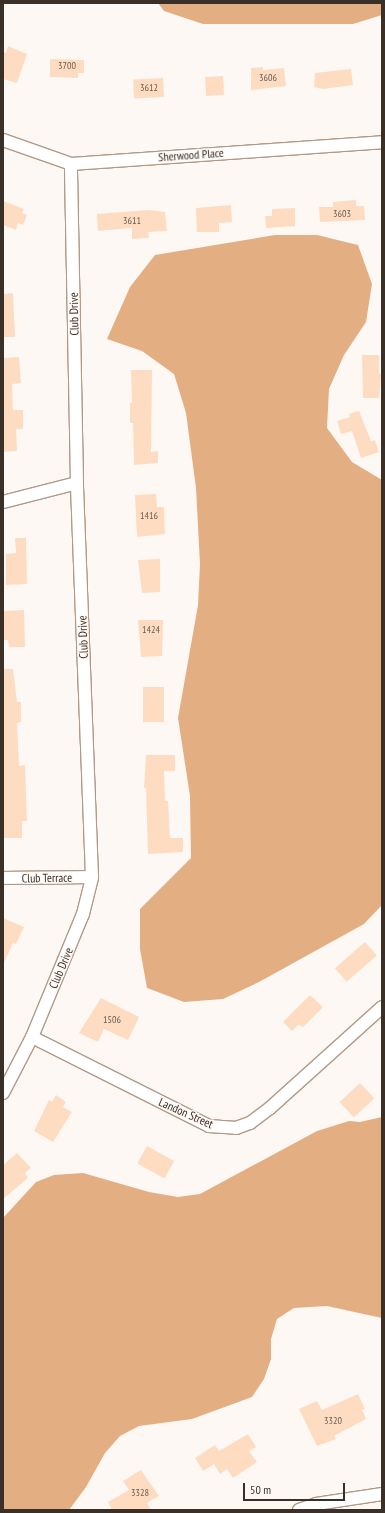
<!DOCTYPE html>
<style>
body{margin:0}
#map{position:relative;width:385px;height:1513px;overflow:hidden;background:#fef8f4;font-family:"PT Sans Narrow",sans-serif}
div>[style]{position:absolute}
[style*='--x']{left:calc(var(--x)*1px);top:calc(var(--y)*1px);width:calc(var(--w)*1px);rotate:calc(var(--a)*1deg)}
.forest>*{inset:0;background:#e4ae83}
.building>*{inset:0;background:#fedcc2;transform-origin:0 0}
.roads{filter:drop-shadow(1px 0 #b29986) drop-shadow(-1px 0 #b29986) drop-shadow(0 1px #b29986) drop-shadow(0 -1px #b29986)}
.minor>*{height:12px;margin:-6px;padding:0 6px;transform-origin:6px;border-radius:6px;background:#fff}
span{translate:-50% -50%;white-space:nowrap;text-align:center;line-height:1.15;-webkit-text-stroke:3px #fef8f4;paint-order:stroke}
.number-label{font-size:10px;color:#6b5b4e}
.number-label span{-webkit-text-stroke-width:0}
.street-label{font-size:12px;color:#3a3028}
.frame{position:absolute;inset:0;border:4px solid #3a3028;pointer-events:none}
.scale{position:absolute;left:243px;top:1483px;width:102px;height:18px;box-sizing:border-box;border:2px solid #3a3028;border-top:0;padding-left:5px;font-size:12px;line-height:14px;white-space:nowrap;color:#3a3028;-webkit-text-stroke:3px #fef8f4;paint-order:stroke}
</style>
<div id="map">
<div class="forest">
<div style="clip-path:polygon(158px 3px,382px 3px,382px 15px,353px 24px,203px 24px,164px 11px)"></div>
<div style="clip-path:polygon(275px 235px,317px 235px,358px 245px,372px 284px,366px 322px,344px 355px,329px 389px,327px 428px,352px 462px,382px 480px,382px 905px,364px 924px,259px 982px,223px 999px,184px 1002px,147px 988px,140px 949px,140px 909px,191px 858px,190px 796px,178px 718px,198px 605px,200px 564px,196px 488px,186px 413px,174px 374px,142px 351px,107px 339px,130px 287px,155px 255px)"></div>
<div style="clip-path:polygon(382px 1117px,382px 1318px,327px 1306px,294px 1308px,277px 1319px,271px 1339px,271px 1359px,264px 1379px,252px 1397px,192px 1419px,139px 1426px,120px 1436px,105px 1453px,86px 1487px,69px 1510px,3px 1510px,3px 1218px,36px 1182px,54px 1175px,83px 1173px,149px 1192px,178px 1197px,200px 1194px,317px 1131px,349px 1121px,360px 1122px)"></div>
</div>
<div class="building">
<div style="clip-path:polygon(8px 46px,27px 54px,17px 83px,3px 79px,3px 52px,6px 53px)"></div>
<div style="clip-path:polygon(50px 59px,84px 60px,84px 73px,78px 73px,78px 78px,50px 77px)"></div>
<div style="clip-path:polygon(263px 67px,263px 70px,284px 68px,286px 86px,251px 90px,251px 68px)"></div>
<div style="clip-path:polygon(351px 69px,353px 85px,323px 89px,314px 87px,315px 73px)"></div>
<div style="left:223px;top:76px;width:19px;height:18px;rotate:87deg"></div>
<div style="left:163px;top:78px;width:19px;height:30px;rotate:87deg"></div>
<div style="clip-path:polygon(356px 200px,356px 206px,364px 206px,365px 220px,320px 222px,319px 207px,333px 207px,333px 202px)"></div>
<div style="clip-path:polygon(3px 201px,24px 209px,22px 213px,27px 215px,23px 225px,18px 223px,16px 230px,3px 225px)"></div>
<div style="clip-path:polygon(231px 205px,232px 222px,219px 223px,219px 232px,197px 232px,196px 208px)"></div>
<div style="clip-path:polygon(295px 208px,295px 226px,266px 228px,265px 216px,272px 216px,272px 209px)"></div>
<div style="clip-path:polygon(148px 210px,165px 212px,167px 231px,148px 232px,149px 238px,132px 239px,132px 228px,98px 231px,97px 214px)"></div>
<div style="clip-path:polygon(13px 293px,15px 337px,3px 337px,3px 294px)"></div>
<div style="clip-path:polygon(362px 355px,379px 355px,379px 373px,381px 375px,379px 398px,363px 398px)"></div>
<div style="clip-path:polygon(19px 357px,21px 383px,12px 384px,13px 410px,23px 410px,23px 429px,16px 429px,17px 451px,3px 452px,3px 358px)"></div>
<div style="clip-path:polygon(131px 370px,152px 370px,151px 452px,158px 451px,158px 463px,134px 465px,133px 423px,130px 423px,130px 403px,132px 403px)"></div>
<div style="clip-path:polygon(359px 411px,371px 441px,375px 440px,379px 452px,361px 458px,352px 431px,341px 434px,337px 421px,350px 417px,349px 414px)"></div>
<div style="clip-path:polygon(156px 494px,157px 507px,164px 507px,165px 534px,137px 537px,135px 495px)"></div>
<div style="clip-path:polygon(15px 538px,26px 538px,27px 584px,6px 585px,6px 554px,16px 553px)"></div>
<div style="clip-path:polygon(160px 559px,160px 592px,142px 593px,138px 560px)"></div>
<div style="clip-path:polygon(24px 610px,25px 647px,9px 647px,8px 640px,3px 640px,3px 611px)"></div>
<div style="clip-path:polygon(138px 620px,163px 620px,162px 656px,141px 657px)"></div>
<div style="clip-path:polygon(3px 669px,13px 669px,17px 702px,21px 702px,21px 722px,17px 723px,19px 766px,25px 765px,27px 821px,22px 821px,22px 838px,3px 838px)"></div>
<div style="left:143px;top:687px;width:21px;height:35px"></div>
<div style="clip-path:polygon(146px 755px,175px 755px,175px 771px,164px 771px,165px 801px,168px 801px,170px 838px,183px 838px,183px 852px,148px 854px,146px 788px,144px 788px)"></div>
<div style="clip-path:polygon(3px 918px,24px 927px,16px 944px,13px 943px,3px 965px)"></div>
<div style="left:365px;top:942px;width:18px;height:40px;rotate:49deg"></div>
<div style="clip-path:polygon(310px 995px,323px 1007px,303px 1027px,298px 1025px,292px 1031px,283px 1022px)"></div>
<div style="clip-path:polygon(101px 998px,139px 1017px,128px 1040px,104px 1029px,98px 1042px,79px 1033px)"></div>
<div style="left:360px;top:1083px;width:21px;height:28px;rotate:47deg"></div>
<div style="clip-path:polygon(56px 1095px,66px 1102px,63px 1107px,72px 1112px,53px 1142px,34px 1131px,49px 1100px,52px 1102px)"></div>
<div style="left:147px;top:1146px;width:31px;height:20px;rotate:29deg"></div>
<div style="clip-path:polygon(17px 1153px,31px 1168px,25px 1173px,28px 1178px,3px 1199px,3px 1165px)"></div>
<div style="clip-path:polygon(358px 1394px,365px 1409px,362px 1410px,366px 1419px,334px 1436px,336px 1439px,317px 1446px,299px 1409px,317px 1401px,322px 1410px)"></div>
<div style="clip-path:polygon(248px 1434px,256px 1447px,249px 1451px,257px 1462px,233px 1478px,227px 1469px,220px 1474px,214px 1464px,203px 1471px,195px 1458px,215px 1445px,219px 1451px)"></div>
<div style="clip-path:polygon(141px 1470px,159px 1496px,147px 1503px,151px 1510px,112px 1510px,108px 1502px,129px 1490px,123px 1481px)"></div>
</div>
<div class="roads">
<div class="minor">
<div style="--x:3;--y:140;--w:72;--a:19.4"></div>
<div style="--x:71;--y:164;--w:312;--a:-4"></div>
<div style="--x:3;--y:502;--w:76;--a:-14.4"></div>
<div style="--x:3;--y:878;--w:89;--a:-0.6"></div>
<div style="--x:32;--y:1037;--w:198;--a:26.7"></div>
<div style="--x:209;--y:1126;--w:27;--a:4"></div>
<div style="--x:236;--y:1128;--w:15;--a:-20"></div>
<div style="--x:250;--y:1123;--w:25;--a:-37"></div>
<div style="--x:270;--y:1108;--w:151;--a:-42"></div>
<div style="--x:3;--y:1093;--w:63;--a:-62.6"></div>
<div style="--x:32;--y:1037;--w:133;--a:-67.5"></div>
<div style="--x:83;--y:914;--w:38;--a:-76"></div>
<div style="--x:92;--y:877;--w:394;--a:-92.2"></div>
<div style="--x:77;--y:483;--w:319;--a:-91.1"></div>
<div style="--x:299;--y:1510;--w:18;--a:-19"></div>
<div style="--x:316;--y:1504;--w:67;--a:-8.6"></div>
</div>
</div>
<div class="number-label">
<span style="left:67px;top:66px">3700</span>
<span style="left:268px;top:78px">3606</span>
<span style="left:149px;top:88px">3612</span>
<span style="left:342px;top:214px">3603</span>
<span style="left:132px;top:221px">3611</span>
<span style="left:149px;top:516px">1416</span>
<span style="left:151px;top:630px">1424</span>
<span style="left:112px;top:1020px">1506</span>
<span style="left:333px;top:1421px">3320</span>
<span style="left:140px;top:1493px">3328</span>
</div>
<div class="street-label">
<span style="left:191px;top:155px;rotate:-4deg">Sherwood Place</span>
<span style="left:74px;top:314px;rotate:-91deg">Club Drive</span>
<span style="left:83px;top:637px;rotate:-92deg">Club Drive</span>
<span style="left:47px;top:878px;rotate:-1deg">Club Terrace</span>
<span style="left:61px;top:968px;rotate:-67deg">Club Drive</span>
<span style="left:186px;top:1113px;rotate:24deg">Landon Street</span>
</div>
<div class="frame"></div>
<div class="scale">50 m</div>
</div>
